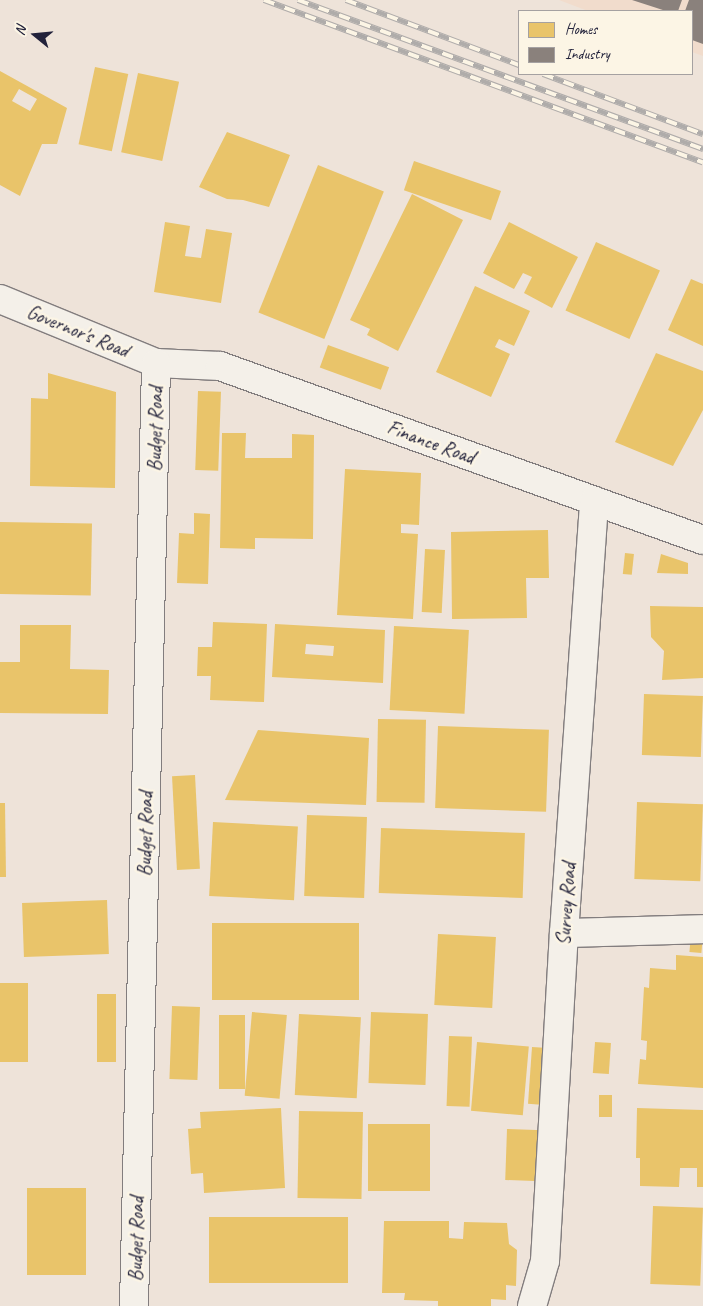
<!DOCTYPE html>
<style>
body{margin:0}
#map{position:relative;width:703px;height:1306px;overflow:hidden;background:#eee3d9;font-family:Caveat,sans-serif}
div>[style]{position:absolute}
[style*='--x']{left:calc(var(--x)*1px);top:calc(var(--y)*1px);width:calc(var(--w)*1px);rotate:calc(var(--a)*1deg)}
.built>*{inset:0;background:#f1dccc}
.homes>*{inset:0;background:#e9c46a;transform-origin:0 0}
.industry>*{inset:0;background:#8a817c}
.roads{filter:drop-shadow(1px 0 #827d7e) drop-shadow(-1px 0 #827d7e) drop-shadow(0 1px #827d7e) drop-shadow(0 -1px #827d7e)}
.street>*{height:28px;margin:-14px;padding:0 14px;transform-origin:14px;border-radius:14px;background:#f4f0e9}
.rail>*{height:5.5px;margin-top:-2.75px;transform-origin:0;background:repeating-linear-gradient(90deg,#fcf5e5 0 11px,#afacaa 0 22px);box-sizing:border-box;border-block:1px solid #afacaa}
span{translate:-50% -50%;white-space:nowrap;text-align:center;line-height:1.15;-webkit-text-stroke:5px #fcf5e5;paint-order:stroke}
.street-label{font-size:20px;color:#22223b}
.legend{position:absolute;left:518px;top:10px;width:175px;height:65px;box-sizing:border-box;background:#fcf5e5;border:1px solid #a5a1a1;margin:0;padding:6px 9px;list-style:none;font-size:15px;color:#22223b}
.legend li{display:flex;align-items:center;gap:10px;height:25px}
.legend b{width:25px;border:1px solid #a5a1a1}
.north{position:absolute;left:10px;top:10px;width:50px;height:50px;-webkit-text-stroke:4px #fcf5e5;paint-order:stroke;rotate:287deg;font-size:14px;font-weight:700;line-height:20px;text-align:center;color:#22223b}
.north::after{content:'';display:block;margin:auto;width:18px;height:22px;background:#22223b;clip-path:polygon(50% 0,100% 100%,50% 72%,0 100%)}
</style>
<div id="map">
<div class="built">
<div style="clip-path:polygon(559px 0,703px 0,703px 56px,692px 52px,692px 11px,588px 11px)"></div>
</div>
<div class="homes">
<div style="left:95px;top:67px;width:34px;height:79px;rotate:12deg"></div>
<div style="clip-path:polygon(evenodd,0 71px,67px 108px,57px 144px,42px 144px,20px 196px,0 185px,0 71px,19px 89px,37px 99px,30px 111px,12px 101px,19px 89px)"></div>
<div style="left:138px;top:73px;width:42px;height:81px;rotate:12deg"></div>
<div style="clip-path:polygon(227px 132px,290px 155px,269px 207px,243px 200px,227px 199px,199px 187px)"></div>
<div style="left:414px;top:161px;width:92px;height:31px;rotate:19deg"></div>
<div style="left:318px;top:165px;width:71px;height:159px;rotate:22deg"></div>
<div style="clip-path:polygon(412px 194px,463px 220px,398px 351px,367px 335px,370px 329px,350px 320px)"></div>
<div style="clip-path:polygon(165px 222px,190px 226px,185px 256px,201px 258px,206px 229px,232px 233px,221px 303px,154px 292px)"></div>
<div style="clip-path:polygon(509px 222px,578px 257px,552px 308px,524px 293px,532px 277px,523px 273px,514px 289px,483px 273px)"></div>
<div style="left:596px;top:242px;width:70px;height:75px;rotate:24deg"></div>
<div style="clip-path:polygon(691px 279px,703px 284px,703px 346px,668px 330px)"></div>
<div style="clip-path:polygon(475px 286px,530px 311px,514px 346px,499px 339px,495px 347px,510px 354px,491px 397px,436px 372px)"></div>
<div style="left:328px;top:345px;width:65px;height:24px;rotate:20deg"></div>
<div style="clip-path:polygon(656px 353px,703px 371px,703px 410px,673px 466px,615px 442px)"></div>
<div style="clip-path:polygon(48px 373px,116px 392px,115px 488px,30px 486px,31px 398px,48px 399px)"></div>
<div style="left:198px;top:391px;width:23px;height:79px;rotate:2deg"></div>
<div style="clip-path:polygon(222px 433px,246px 433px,245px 458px,292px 458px,292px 434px,314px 435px,313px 539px,255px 538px,255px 549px,220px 548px)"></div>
<div style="clip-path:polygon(345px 469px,421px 473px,419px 525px,401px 524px,401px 533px,418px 534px,413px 619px,337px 615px)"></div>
<div style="clip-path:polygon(194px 513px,210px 514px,208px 584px,177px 583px,179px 533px,194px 534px)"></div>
<div style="left:0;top:522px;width:92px;height:72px;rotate:1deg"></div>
<div style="clip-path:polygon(548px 530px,549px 578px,526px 578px,527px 618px,452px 619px,451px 532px)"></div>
<div style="left:425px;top:549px;width:20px;height:63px;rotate:3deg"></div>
<div style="left:625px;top:553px;width:9px;height:21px;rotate:6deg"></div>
<div style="clip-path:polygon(661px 554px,688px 563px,688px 574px,657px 573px)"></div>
<div style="clip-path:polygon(650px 606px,703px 607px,703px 678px,662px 680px,664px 651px,651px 637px)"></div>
<div style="clip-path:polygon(213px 622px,267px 624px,264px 702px,210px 700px,211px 676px,197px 676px,198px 647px,212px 647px)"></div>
<div style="clip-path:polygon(evenodd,275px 624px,385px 630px,383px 683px,272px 677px,275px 624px,306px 644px,334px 646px,333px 656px,305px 654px,306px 644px)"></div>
<div style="clip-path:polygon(20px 625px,71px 625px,70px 669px,109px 670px,108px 714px,0 713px,0 662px,20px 662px)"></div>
<div style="left:394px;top:626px;width:75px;height:84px;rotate:3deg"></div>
<div style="left:644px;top:694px;width:59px;height:61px;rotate:2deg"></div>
<div style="left:378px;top:719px;width:48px;height:83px;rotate:1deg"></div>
<div style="left:438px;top:726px;width:111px;height:82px;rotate:2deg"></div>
<div style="clip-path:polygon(258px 730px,369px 738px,366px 805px,225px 800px)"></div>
<div style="left:195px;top:775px;width:94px;height:23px;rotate:87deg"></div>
<div style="left:637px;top:802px;width:66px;height:77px;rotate:2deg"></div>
<div style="clip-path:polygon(0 803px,5px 803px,6px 877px,0 877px)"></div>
<div style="left:307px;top:815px;width:60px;height:81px;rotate:2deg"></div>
<div style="left:213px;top:822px;width:85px;height:74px;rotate:3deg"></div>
<div style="left:381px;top:828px;width:144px;height:65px;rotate:2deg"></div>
<div style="left:107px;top:900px;width:54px;height:85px;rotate:88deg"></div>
<div style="left:359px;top:923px;width:77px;height:147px;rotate:90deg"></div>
<div style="left:438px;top:934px;width:58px;height:71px;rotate:3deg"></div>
<div style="left:691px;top:934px;width:12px;height:18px;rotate:5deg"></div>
<div style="clip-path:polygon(676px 955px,703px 957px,703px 1088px,638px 1084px,640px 1059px,646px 1060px,647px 1041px,641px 1040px,644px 987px,649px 988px,650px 968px,676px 970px)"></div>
<div style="left:0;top:983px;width:28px;height:79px"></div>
<div style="left:97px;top:994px;width:19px;height:68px"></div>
<div style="left:172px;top:1006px;width:28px;height:73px;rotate:2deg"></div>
<div style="left:252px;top:1012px;width:35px;height:84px;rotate:5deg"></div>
<div style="left:371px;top:1012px;width:57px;height:71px;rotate:2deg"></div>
<div style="left:299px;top:1014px;width:62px;height:81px;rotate:3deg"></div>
<div style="left:219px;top:1015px;width:26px;height:74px"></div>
<div style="left:449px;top:1036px;width:23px;height:70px;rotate:2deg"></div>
<div style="left:477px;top:1042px;width:52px;height:69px;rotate:5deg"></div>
<div style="left:595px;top:1042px;width:16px;height:31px;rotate:4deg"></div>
<div style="left:532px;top:1047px;width:16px;height:57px;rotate:4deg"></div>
<div style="left:599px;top:1095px;width:13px;height:22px"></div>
<div style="clip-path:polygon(281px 1108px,285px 1188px,204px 1193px,203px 1173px,191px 1174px,188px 1129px,201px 1128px,200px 1112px)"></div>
<div style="clip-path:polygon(637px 1108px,703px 1110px,703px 1187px,697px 1187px,697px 1168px,680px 1168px,679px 1187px,640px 1186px,640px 1158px,636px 1158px)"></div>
<div style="left:299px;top:1111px;width:64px;height:87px;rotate:1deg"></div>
<div style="left:368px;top:1124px;width:62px;height:67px"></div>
<div style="left:507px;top:1129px;width:36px;height:51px;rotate:2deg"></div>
<div style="left:27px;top:1188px;width:59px;height:87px"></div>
<div style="left:653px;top:1206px;width:50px;height:78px;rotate:2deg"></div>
<div style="left:209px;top:1217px;width:139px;height:66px"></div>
<div style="clip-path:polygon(384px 1221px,449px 1221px,449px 1238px,463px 1239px,464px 1222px,507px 1223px,509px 1244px,517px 1250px,516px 1286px,506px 1285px,506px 1300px,491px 1299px,491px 1306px,438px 1306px,438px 1301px,404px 1300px,405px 1293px,382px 1293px)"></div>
</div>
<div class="industry">
<div style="clip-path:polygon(632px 0,682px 0,678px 11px,666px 11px)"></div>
<div style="clip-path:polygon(689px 0,703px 0,703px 44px,692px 40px,692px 11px,685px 11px)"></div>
</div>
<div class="roads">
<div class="street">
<div style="--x:0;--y:299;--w:169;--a:22.3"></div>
<div style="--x:156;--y:363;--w:64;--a:2.7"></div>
<div style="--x:220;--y:366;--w:513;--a:19.81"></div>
<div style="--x:564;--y:933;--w:139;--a:-1.6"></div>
<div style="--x:134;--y:1306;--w:943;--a:-88.66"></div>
<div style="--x:532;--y:1306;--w:47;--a:-73.9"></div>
<div style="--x:545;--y:1261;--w:329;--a:-86.7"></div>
<div style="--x:564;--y:933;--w:433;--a:-86"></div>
</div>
</div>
<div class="rail">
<div style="--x:264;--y:0;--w:468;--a:20.3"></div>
<div style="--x:298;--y:0;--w:432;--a:20.2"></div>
<div style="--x:346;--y:0;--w:185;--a:20.6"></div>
<div style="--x:543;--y:74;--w:171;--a:20.6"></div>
</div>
<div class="street-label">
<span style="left:78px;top:331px;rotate:22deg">Governor's Road</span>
<span style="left:155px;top:429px;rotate:-89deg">Budget Road</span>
<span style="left:431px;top:442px;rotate:20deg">Finance Road</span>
<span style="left:145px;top:834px;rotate:-89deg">Budget Road</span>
<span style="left:566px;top:904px;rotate:-86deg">Survey Road</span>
<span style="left:136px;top:1239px;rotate:-89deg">Budget Road</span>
</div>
<ul class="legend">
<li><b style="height:14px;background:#e9c46a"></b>Homes</li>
<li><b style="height:14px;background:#8a817c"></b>Industry</li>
</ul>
<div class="north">N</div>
</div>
